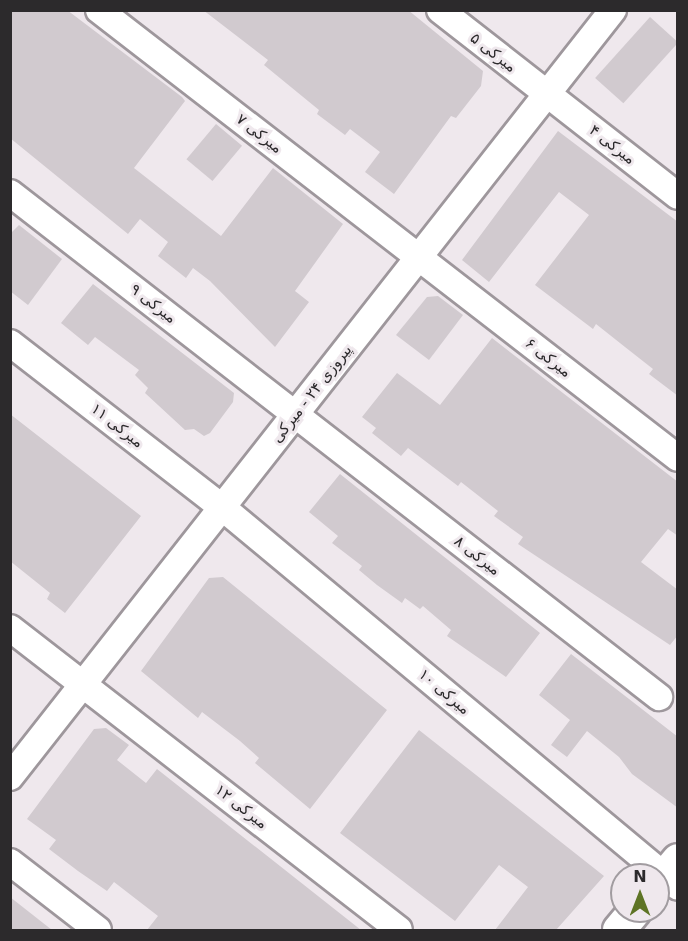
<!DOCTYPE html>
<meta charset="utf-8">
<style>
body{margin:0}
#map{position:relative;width:688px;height:941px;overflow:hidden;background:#efe8ed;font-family:"DejaVu Sans",Cairo,sans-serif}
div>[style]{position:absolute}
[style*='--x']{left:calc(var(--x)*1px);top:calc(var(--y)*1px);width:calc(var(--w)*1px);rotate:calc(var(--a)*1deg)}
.building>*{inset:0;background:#d1cacf;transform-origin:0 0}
.roads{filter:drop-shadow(2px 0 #9e979c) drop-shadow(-2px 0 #9e979c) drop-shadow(0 2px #9e979c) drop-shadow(0 -2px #9e979c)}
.minor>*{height:26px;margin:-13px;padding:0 13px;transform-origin:13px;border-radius:13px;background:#fff}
.tertiary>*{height:32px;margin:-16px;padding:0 16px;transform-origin:16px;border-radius:16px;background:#fff}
span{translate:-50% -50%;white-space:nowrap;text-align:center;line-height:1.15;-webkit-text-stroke:6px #efe8ed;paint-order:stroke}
.street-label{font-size:15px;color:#2c2a2c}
.frame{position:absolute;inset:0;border:12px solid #2c2a2c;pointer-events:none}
.north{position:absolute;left:610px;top:863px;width:60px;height:60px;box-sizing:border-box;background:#efe8ed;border:2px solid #a19ca0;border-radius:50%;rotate:0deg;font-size:16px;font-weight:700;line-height:24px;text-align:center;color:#2c2a2c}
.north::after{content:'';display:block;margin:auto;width:21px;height:27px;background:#5e7425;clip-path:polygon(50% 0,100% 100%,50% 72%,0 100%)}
</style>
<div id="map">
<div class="building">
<div style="clip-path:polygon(10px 10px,67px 10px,182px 97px,185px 101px,134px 168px,221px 236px,273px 168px,343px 224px,295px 291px,309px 302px,275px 347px,210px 281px,193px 268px,186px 278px,158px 256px,168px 242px,140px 219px,128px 234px,10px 138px)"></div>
<div style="clip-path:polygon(203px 10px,408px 10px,483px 71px,481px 86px,456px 118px,451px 116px,394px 194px,365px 172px,380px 152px,350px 129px,345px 135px,317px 114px,319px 110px,264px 65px,268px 60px)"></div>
<div style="left:650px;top:17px;width:38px;height:82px;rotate:42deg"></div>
<div style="left:216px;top:124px;width:34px;height:46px;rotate:40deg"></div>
<div style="clip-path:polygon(558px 131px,678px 222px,678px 396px,649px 374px,653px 369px,625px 347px,596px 324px,593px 329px,535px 285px,589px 215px,559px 192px,489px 282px,462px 260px)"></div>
<div style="clip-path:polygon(19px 225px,62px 259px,28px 305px,10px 291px,10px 234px)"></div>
<div style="clip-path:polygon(93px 284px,234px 393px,233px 402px,210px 433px,204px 436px,194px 429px,185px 430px,145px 393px,148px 388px,135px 375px,139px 370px,95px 337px,88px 345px,61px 323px)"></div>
<div style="clip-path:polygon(438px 296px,463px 315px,429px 360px,396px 335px,427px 297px)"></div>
<div style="clip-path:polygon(492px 338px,678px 482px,678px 536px,668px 529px,641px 562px,678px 590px,678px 635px,670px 645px,518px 544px,523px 537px,494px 516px,498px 511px,461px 482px,458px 486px,408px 448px,401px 456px,372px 433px,376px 428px,362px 417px,397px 373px,440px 405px)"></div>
<div style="clip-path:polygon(10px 414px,141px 516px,65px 613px,47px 599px,50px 593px,10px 561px)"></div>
<div style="clip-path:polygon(340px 474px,540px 633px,506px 677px,447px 636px,451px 630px,423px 606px,420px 609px,405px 598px,402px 603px,377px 585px,359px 570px,362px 566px,332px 543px,338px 536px,309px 512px)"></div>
<div style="clip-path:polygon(223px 577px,387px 710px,310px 809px,255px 763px,259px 758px,240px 741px,202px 712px,198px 718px,141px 671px,209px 578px)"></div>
<div style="clip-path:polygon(571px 654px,678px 737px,678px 808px,632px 774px,619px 757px,587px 731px,567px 757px,551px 745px,570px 720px,539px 695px)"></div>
<div style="clip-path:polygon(106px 728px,129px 745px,117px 760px,146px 783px,157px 769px,361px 930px,147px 930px,158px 916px,114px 882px,107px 891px,78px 871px,49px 849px,56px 840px,27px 819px,94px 729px)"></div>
<div style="clip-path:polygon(419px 730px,604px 876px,556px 930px,495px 930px,528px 887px,499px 865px,455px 921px,340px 833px)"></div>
<div style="clip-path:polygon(10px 897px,52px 930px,10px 930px)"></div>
</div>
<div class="roads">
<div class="minor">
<div style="--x:99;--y:10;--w:732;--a:37.73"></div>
<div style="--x:440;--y:10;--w:302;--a:38"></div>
<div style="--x:10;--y:193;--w:822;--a:37.83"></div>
<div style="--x:10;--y:343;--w:269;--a:37.8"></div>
<div style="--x:223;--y:508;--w:592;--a:39.79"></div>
<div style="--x:10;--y:628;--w:492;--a:37.8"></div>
<div style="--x:10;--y:777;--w:976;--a:-51.83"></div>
<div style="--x:10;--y:862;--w:111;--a:37.7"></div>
</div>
<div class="tertiary">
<div style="--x:658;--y:884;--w:31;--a:-50"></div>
<div style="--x:619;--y:930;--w:25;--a:-50"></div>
</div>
</div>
<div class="street-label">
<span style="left:493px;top:53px;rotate:38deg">میرکی ۵</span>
<span style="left:259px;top:134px;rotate:38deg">میرکی ۷</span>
<span style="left:612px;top:145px;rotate:38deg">میرکی ۴</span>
<span style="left:153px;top:304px;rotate:38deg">میرکی ۹</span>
<span style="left:548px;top:358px;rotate:38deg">میرکی ۶</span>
<span style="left:312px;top:394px;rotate:-52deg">پیروزی ۲۴ - میرکی</span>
<span style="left:117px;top:426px;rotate:38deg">میرکی ۱۱</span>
<span style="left:477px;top:556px;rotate:38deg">میرکی ۸</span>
<span style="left:444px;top:692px;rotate:40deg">میرکی ۱۰</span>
<span style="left:241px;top:807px;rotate:38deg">میرکی ۱۲</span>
</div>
<div class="frame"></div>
<div class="north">N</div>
</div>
